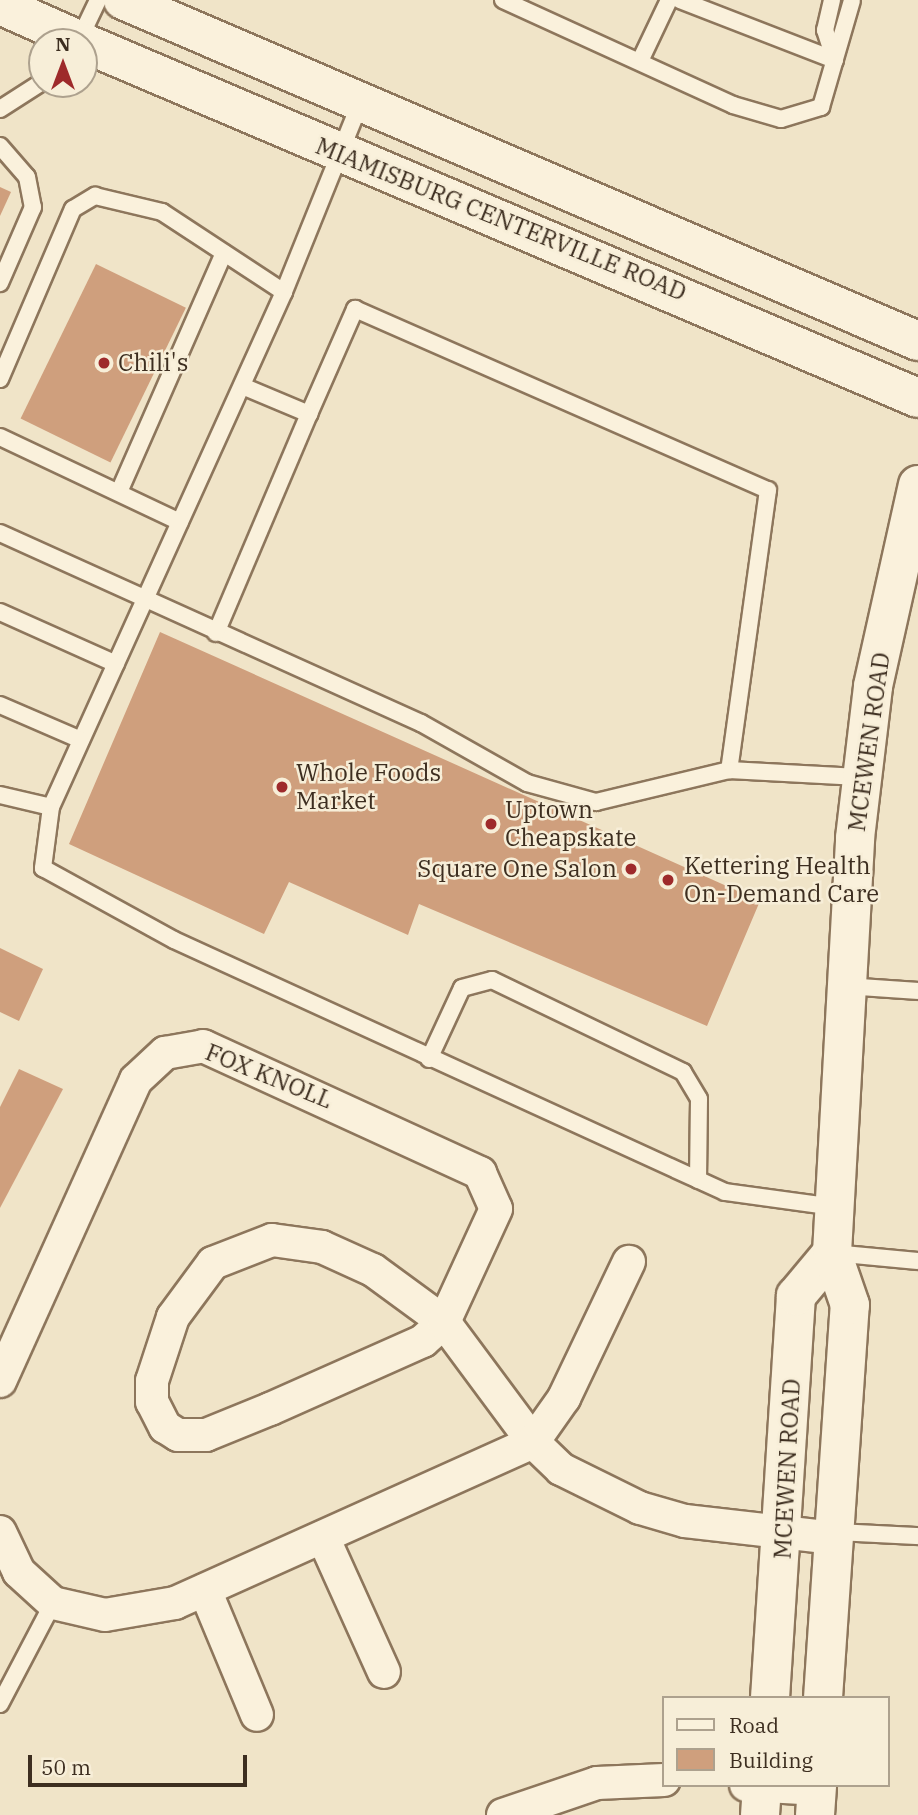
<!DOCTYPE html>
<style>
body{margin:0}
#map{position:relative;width:918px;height:1815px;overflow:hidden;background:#f0e4c8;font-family:"IBM Plex Serif",serif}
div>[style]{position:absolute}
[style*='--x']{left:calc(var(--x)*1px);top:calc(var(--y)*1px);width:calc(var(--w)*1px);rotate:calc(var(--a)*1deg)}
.building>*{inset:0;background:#cf9f7d;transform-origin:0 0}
.roads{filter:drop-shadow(2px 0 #8d765c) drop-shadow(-2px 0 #8d765c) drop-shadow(0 2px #8d765c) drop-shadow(0 -2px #8d765c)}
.lane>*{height:16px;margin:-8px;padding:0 8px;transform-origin:8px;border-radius:8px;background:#faf1dc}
.street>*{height:32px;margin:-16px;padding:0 16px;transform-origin:16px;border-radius:16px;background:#faf1dc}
.secondary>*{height:38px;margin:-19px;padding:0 19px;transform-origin:19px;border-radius:19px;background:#faf1dc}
.dots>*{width:19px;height:19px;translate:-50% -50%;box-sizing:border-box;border:4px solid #f7eed8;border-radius:50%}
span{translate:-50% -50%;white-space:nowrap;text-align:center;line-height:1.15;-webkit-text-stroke:5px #f7eed8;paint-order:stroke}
.street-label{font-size:24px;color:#3d2e20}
.poi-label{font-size:24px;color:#3d2e20}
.left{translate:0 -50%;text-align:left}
.right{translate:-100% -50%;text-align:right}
.legend{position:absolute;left:662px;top:1696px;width:228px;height:91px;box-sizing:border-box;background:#f7eed8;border:2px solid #ada18e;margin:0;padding:9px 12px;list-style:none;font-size:21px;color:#3d2e20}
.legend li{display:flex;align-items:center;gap:14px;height:35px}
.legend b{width:35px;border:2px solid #ada18e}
.north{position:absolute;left:28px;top:28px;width:70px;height:70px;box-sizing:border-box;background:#f7eed8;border:2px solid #ada18e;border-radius:50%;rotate:0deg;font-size:19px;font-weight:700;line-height:28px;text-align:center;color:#3d2e20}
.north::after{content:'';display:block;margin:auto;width:24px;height:32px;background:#9e2a2b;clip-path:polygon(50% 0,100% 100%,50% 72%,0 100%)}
.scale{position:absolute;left:28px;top:1755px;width:219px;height:32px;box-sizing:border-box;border:4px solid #3d2e20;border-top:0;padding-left:9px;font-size:21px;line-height:24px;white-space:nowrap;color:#3d2e20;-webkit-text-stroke:5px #f7eed8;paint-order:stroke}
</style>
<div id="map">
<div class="building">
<div style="clip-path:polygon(0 187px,11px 192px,0 216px)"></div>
<div style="left:96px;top:264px;width:100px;height:172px;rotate:26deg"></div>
<div style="clip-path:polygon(160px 632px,760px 901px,707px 1026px,419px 904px,408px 935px,289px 882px,264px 934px,69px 844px)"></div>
<div style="clip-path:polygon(0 948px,43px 969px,19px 1021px,0 1012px)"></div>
<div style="clip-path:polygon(19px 1069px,63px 1089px,0 1208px,0 1107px)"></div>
</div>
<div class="roads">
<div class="lane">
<div style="--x:503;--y:0;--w:253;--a:24.5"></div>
<div style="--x:733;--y:105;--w:50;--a:16.3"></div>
<div style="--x:781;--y:119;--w:42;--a:-16.7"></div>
<div style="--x:821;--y:107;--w:111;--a:-73.8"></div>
<div style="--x:680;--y:0;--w:166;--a:21.2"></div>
<div style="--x:832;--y:0;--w:31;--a:103"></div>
<div style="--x:825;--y:30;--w:32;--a:72"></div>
<div style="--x:78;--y:42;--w:47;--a:-64.5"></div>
<div style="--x:640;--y:61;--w:68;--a:-64.6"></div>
<div style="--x:361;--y:101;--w:206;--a:112"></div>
<div style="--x:284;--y:292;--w:565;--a:114.34"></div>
<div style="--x:51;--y:807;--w:62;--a:97.5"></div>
<div style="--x:43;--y:868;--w:149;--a:28.8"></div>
<div style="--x:174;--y:940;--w:606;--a:24.58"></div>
<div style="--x:725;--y:1192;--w:110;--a:7.8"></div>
<div style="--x:0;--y:109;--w:50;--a:-32.7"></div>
<div style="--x:0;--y:146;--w:41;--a:48.9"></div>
<div style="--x:27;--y:177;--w:31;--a:79"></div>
<div style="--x:33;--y:207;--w:83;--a:113.5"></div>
<div style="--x:0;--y:379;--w:185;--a:-66.8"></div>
<div style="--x:73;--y:209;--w:26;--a:-31"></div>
<div style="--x:95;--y:196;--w:69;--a:13.4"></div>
<div style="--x:162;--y:212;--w:146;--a:33.3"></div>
<div style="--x:242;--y:386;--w:73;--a:22.7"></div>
<div style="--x:309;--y:414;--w:115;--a:-66.3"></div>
<div style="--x:355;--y:309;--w:451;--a:23.7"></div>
<div style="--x:768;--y:490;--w:283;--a:97.9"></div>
<div style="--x:0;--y:437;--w:199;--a:25.3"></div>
<div style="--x:119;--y:492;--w:261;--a:-66.3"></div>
<div style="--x:0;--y:533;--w:462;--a:24.3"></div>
<div style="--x:421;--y:723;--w:122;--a:29.5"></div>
<div style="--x:527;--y:783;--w:72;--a:15.4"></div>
<div style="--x:596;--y:802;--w:137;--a:-13.5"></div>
<div style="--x:729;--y:770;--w:130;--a:3.1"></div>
<div style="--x:0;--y:612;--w:127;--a:24.1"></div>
<div style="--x:216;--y:633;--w:238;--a:-67"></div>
<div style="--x:0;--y:705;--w:88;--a:23.4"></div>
<div style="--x:0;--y:795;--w:52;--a:13.2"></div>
<div style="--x:846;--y:986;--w:72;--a:4"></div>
<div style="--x:429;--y:1059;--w:78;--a:-65.1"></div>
<div style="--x:462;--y:988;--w:31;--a:-15"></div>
<div style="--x:492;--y:980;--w:212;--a:25.7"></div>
<div style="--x:683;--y:1072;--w:31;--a:59"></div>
<div style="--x:699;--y:1099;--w:81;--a:90.7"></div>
<div style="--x:833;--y:1253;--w:85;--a:5.4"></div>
<div style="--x:835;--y:1532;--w:83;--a:2.8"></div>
<div style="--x:0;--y:1704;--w:114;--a:-62.3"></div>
</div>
<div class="street">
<div style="--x:272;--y:1240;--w:50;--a:8"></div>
<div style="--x:322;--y:1247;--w:56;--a:24.3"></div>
<div style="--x:373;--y:1270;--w:88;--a:36.2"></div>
<div style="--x:444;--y:1322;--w:28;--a:138"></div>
<div style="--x:423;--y:1341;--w:167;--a:156"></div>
<div style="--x:270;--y:1409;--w:69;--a:157.9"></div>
<div style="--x:206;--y:1435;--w:28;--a:180"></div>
<div style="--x:178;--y:1435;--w:15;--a:-148"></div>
<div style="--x:165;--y:1427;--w:28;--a:-117"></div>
<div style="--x:152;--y:1402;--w:21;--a:-90"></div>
<div style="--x:152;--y:1381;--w:67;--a:-71.8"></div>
<div style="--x:173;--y:1317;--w:67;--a:-53.5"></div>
<div style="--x:213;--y:1263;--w:63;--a:-21.3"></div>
<div style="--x:0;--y:1381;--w:330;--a:-65.7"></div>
<div style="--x:136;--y:1080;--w:40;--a:-43"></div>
<div style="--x:165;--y:1053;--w:39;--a:-10"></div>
<div style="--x:203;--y:1046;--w:305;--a:24.6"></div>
<div style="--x:480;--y:1173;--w:39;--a:66"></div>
<div style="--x:496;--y:1209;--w:124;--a:114.7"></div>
<div style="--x:444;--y:1322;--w:149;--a:53.4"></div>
<div style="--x:533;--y:1442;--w:39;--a:44"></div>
<div style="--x:561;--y:1469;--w:88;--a:26.3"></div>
<div style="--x:640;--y:1508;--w:47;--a:16.1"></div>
<div style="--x:685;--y:1521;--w:150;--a:6.5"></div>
<div style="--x:0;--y:1532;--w:44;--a:64.6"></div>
<div style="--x:19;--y:1572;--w:46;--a:42.4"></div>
<div style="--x:53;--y:1603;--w:53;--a:13"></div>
<div style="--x:105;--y:1615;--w:71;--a:-9.7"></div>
<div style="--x:175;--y:1603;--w:393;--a:-24.2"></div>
<div style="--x:533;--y:1442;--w:54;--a:-54.8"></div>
<div style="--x:564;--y:1398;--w:151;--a:-64.5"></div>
<div style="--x:323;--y:1537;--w:148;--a:65.7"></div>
<div style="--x:205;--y:1590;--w:135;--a:67.4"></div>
<div style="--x:746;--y:1785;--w:71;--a:3.2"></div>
<div style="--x:503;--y:1815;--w:99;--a:-18.8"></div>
<div style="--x:597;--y:1783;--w:67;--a:-2.6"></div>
</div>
<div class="secondary">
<div style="--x:123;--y:0;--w:865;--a:23.22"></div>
<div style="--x:0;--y:5;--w:91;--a:24"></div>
<div style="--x:84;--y:43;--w:906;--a:23.06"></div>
<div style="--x:770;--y:1698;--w:403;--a:-86.3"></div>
<div style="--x:796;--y:1296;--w:56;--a:-50.1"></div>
<div style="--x:823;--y:1698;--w:394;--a:-86.1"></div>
<div style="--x:850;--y:1305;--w:55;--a:-109.1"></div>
<div style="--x:832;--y:1253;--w:416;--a:-86.8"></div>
<div style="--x:855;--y:838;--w:153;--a:-83.2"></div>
<div style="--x:873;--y:686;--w:206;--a:-77.4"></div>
<div style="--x:760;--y:1815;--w:30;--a:-86"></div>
<div style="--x:815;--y:1815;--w:30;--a:-86"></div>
</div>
</div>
<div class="dots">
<div style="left:104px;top:363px;background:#9e2a2b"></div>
<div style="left:282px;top:787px;background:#9e2a2b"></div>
<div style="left:491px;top:824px;background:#9e2a2b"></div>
<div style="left:631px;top:869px;background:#9e2a2b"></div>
<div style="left:668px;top:880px;background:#9e2a2b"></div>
</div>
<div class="street-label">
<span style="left:501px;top:219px;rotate:22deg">MIAMISBURG CENTERVILLE ROAD</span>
<span style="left:869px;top:742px;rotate:-82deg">MCEWEN ROAD</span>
<span style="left:269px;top:1076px;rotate:22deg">FOX KNOLL</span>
<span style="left:787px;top:1469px;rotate:-87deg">MCEWEN ROAD</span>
</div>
<div class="poi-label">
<span class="left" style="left:118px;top:363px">Chili's</span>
<span class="left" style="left:296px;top:787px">Whole Foods<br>Market</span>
<span class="left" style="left:505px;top:824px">Uptown<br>Cheapskate</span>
<span class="left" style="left:684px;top:880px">Kettering Health<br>On-Demand Care</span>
<span class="right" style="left:617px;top:869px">Square One Salon</span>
</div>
<ul class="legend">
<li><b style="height:9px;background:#faf1dc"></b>Road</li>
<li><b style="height:19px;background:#cf9f7d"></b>Building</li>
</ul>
<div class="north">N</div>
<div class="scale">50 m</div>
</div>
